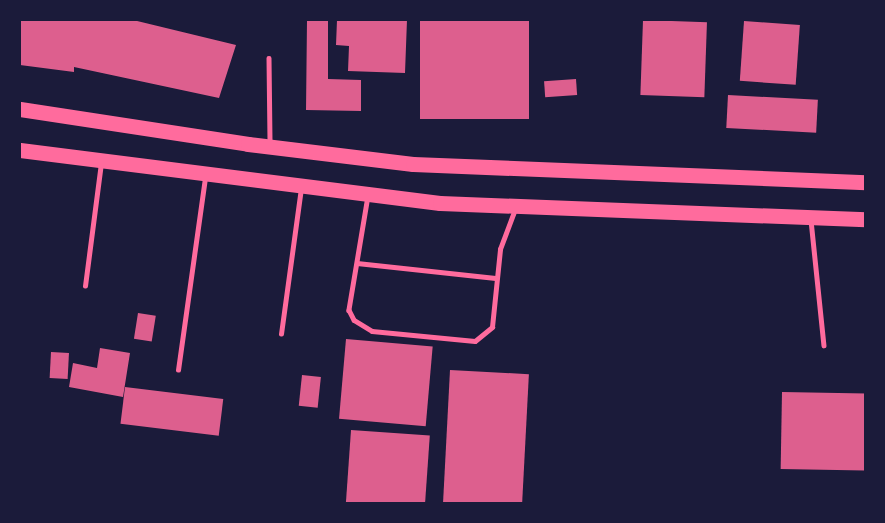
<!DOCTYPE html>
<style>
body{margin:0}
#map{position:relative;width:885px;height:523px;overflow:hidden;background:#1b1b3a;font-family:Signika,sans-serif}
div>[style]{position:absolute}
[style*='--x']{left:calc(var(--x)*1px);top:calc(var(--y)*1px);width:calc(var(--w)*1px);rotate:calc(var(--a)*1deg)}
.building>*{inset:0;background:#dd5f8e;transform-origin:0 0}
.service>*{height:4.5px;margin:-2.25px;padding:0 2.25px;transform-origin:2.25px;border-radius:2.25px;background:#ff6b9d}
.primary>*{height:15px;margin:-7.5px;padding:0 7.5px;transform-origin:7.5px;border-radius:7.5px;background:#ff6b9d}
span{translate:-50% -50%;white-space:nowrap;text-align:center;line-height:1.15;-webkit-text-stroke:6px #1b1b3a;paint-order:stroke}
.frame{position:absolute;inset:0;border:21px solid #1b1b3a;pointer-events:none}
</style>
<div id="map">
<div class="building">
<div style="clip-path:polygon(20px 20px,133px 20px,236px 45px,219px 98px,74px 67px,74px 72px,20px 65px)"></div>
<div style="clip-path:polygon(307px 20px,328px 20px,328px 79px,361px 80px,361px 111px,306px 110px)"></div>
<div style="clip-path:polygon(337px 20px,407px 20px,405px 73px,348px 71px,349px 46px,336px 45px)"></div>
<div style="left:420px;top:20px;width:109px;height:99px"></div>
<div style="left:643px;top:20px;width:64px;height:75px;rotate:2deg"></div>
<div style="left:744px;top:21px;width:56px;height:60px;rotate:4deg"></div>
<div style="left:576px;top:79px;width:16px;height:32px;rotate:86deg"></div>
<div style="left:728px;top:95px;width:90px;height:33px;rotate:3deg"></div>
<div style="left:138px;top:313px;width:18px;height:26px;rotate:9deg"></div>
<div style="left:346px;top:339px;width:87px;height:80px;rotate:5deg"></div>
<div style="clip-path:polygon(100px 348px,130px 353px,123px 397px,69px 387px,73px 363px,97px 368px)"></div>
<div style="left:51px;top:352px;width:18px;height:26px;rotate:3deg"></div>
<div style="left:450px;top:370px;width:79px;height:134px;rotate:3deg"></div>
<div style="left:302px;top:375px;width:19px;height:31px;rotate:6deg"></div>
<div style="left:125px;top:387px;width:99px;height:37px;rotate:7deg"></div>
<div style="left:782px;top:392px;width:84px;height:77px;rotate:1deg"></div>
<div style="left:351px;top:430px;width:79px;height:74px;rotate:4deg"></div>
</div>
<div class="service">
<div style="--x:269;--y:58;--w:86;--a:89.3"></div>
<div style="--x:368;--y:196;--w:116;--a:99.5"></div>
<div style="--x:349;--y:310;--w:11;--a:63"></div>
<div style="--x:354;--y:320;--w:21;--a:31"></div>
<div style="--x:372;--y:331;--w:103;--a:5.5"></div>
<div style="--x:475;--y:341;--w:22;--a:-39"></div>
<div style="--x:492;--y:327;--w:78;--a:-84.1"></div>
<div style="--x:500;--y:249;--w:43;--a:-69.4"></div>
<div style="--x:811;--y:220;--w:126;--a:84.1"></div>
<div style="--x:357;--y:263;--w:139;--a:6.2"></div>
<div style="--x:85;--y:286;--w:124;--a:-82.6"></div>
<div style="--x:281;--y:334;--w:147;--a:-82.2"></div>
<div style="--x:178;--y:370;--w:195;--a:-82"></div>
</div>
<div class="primary">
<div style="--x:20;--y:109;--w:231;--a:8.7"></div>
<div style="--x:248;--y:144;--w:166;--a:6.9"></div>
<div style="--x:413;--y:164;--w:453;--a:2.3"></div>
<div style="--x:20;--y:150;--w:423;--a:7.2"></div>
<div style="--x:440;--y:203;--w:426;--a:2.2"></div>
</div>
<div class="frame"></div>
</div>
